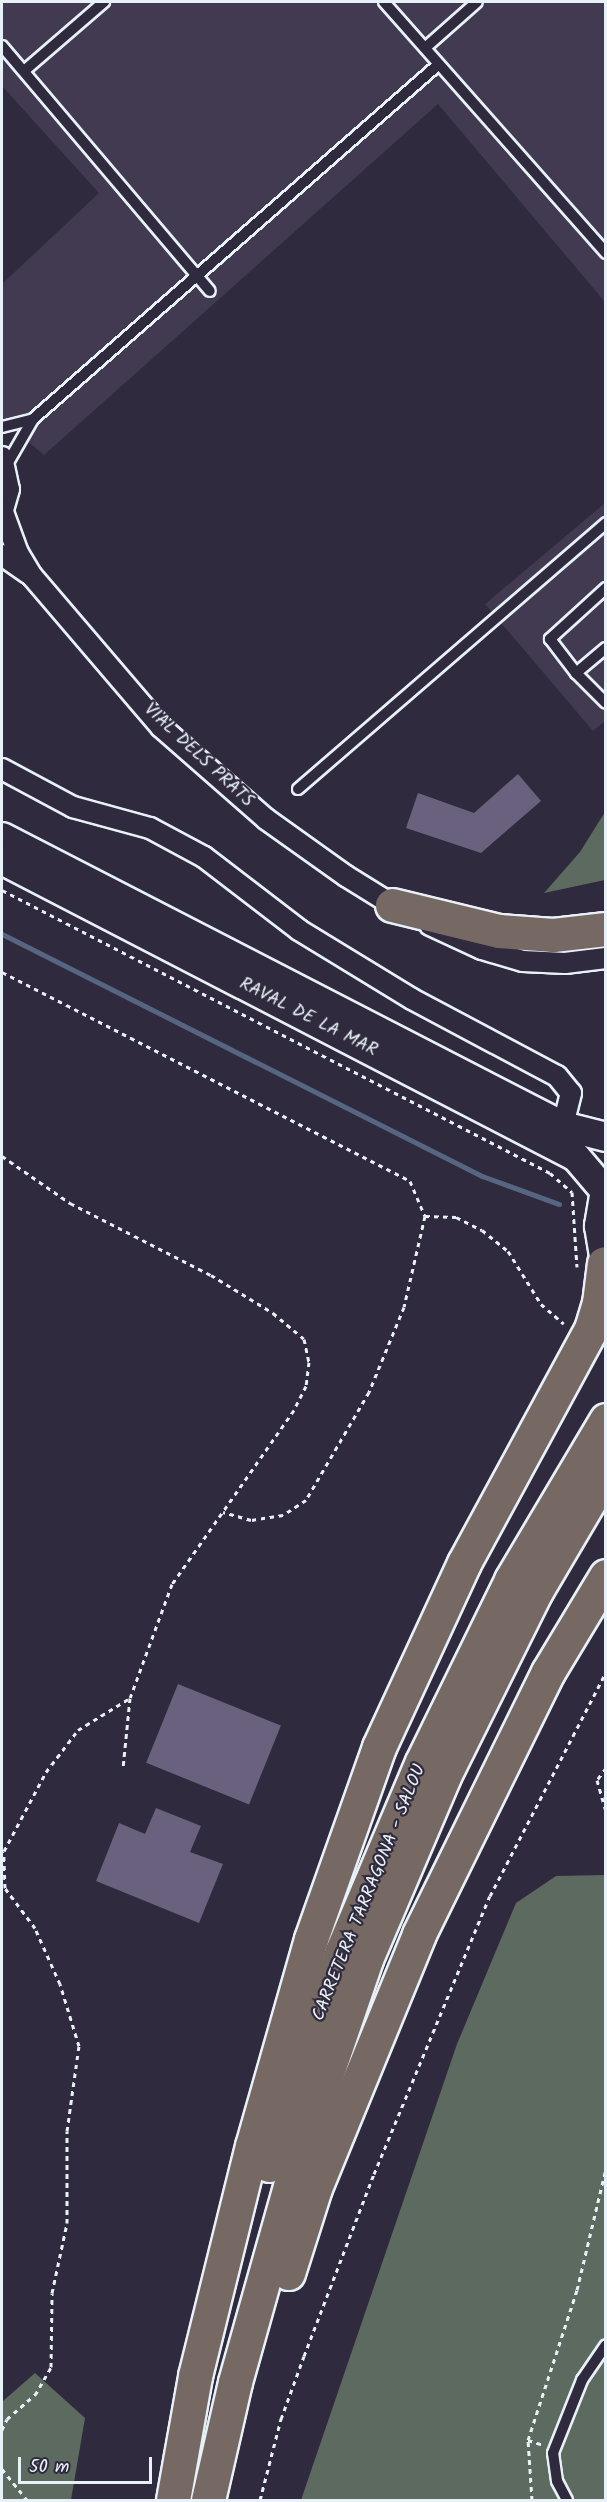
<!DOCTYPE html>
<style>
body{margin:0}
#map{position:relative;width:607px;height:2502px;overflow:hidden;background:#2f2a3d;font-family:Kalam,sans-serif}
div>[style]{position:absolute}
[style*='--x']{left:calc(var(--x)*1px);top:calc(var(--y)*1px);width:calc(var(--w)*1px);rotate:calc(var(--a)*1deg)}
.built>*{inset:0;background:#413a51}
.green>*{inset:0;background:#5d6a5f}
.stream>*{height:5px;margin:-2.5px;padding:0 2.5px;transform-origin:2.5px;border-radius:2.5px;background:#566680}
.building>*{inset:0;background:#6a617f;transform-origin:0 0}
.path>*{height:3px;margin-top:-1.5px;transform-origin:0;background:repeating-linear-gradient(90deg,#e8f1f8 0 4.5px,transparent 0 9px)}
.roads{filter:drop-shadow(2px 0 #e8f1f8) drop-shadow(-2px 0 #e8f1f8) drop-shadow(0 2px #e8f1f8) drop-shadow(0 -2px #e8f1f8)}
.lane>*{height:10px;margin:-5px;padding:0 5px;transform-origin:5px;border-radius:5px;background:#2f2a3d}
.street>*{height:20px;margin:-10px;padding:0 10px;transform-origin:10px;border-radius:10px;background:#2f2a3d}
.secondary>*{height:28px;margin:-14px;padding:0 14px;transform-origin:14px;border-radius:14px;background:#2f2a3d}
.highway>*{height:33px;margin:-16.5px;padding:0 16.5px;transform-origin:16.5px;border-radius:16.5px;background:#766964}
span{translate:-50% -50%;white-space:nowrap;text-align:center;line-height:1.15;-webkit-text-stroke:4.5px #2f2a3d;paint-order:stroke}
.street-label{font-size:18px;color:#e8f1f8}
.frame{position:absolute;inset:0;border:3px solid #e8f1f8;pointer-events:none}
.scale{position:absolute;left:18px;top:2457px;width:134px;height:27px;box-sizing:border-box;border:3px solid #e8f1f8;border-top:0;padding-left:8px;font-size:18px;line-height:21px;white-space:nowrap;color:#e8f1f8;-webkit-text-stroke:4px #2f2a3d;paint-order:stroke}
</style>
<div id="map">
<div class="built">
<div style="clip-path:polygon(2px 2px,605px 2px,605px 302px,438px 104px,44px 455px,2px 420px,2px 284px,99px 193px,2px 86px)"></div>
<div style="clip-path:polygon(605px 503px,605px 721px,593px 731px,485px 604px)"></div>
</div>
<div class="green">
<div style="clip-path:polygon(605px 812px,605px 880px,544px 893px,580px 852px)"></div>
<div style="clip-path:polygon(605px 1875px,605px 2500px,301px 2500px,457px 2044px,516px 1903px,556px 1876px)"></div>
<div style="clip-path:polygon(35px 2373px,85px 2418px,71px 2500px,2px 2500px,2px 2402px)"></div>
</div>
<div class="stream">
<div style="--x:2;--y:934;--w:538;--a:26.76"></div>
<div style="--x:482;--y:1176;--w:82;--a:20"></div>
</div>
<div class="building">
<div style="clip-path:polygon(518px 774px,541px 801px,481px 853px,406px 828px,418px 793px,474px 813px)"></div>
<div style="left:178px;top:1684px;width:111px;height:85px;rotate:22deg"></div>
<div style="clip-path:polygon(156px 1808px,201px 1826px,190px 1852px,223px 1864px,199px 1923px,96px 1881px,119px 1823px,145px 1834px)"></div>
</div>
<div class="path">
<div style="--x:2;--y:890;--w:617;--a:27.31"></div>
<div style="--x:550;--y:1173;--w:29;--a:41"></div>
<div style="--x:572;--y:1192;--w:75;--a:86.2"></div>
<div style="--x:2;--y:972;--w:458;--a:27.1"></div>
<div style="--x:410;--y:1181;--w:38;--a:67"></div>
<div style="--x:425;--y:1216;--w:93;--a:103"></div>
<div style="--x:404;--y:1307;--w:92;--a:112.4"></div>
<div style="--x:369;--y:1392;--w:125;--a:120.3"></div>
<div style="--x:306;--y:1500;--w:27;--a:147"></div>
<div style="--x:283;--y:1515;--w:32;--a:171"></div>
<div style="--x:251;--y:1520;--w:29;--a:-164"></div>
<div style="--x:2;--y:1156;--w:83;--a:34.7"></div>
<div style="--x:70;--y:1203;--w:158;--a:27.1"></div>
<div style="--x:211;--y:1275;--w:73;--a:31.5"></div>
<div style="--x:273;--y:1313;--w:40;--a:40"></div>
<div style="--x:304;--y:1339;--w:24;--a:78"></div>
<div style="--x:309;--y:1362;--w:24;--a:97"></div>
<div style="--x:306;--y:1386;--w:27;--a:117"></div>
<div style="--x:294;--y:1410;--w:213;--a:125"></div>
<div style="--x:172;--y:1584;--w:121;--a:110.2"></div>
<div style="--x:130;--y:1698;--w:70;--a:95.7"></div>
<div style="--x:425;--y:1216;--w:31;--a:2"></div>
<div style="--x:456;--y:1217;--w:29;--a:27"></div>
<div style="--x:482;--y:1230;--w:33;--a:39"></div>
<div style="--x:508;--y:1251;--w:62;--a:58.1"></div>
<div style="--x:541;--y:1304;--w:30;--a:41"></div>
<div style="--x:606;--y:1768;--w:15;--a:127"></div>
<div style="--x:597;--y:1780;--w:33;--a:74"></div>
<div style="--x:2;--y:2430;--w:12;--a:-66"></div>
<div style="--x:7;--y:2419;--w:37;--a:-41"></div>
<div style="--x:35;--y:2395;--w:32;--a:-60"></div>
<div style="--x:51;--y:2367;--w:74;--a:-89.2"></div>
<div style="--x:52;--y:2293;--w:72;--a:-77.9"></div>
<div style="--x:67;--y:2223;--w:92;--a:-90"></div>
<div style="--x:67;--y:2131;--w:86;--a:-82"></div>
<div style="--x:79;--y:2046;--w:65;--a:-107"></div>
<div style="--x:60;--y:1984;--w:61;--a:-114.1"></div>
<div style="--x:35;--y:1928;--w:50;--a:-126.9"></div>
<div style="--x:5;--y:1888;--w:37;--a:-92"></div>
<div style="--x:4;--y:1851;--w:89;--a:-62"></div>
<div style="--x:46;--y:1772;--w:53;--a:-52.7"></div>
<div style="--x:78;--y:1730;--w:61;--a:-31.6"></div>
<div style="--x:528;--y:2440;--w:16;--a:18"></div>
<div style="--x:2;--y:2469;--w:40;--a:51"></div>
<div style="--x:260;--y:2500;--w:84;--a:-75.5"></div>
<div style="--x:281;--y:2419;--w:67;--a:-69.9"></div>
<div style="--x:304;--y:2356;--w:195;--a:-69"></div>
<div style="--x:374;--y:2174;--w:301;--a:-67.4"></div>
<div style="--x:490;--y:1896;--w:252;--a:-62.6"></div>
<div style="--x:532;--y:2500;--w:60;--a:-93.8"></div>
<div style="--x:528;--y:2440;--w:158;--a:-71.9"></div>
<div style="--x:577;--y:2290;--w:125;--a:-76.6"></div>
</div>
<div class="roads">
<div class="lane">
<div style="--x:384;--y:2;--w:335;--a:48.5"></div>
<div style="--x:2;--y:46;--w:321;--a:49.7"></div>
<div style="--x:425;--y:48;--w:69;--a:-41.5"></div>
<div style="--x:24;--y:71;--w:106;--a:-40.8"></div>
<div style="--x:2;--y:427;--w:32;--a:-14"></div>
<div style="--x:6;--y:466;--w:54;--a:-60.1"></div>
<div style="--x:33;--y:419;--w:539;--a:-41.17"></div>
<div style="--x:606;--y:588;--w:76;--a:137.7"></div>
<div style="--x:550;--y:639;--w:43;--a:52.6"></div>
<div style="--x:576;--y:673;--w:42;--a:45"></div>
<div style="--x:576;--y:673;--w:39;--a:-40"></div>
<div style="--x:298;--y:789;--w:407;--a:-40.8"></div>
<div style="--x:567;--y:2500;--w:21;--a:-118"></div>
<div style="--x:557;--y:2481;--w:28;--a:-98"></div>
<div style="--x:553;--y:2453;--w:79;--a:-68.3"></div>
<div style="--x:582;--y:2380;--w:42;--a:-55.6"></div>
</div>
<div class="street">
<div style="--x:2;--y:457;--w:33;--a:78"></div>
<div style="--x:9;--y:489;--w:26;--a:106"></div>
<div style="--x:3;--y:512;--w:44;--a:69.9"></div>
<div style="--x:18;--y:553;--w:27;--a:59"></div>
<div style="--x:32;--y:576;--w:199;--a:49.5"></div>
<div style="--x:161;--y:727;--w:140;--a:41.2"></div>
<div style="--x:266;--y:819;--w:98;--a:35.5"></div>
<div style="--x:346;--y:876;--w:65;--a:31.7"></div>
<div style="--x:2;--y:555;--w:32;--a:35"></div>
<div style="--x:2;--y:769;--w:81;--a:28.2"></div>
<div style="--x:73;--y:807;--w:80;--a:15.3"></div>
<div style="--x:150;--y:828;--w:61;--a:28.2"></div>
<div style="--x:204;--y:857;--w:120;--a:37.5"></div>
<div style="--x:299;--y:930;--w:132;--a:31.4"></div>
<div style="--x:412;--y:999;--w:164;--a:28"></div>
<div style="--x:557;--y:1076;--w:22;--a:51"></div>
<div style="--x:571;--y:1093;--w:34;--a:104"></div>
<div style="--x:430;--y:925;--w:57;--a:24.8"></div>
<div style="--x:482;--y:949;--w:43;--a:16.3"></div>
<div style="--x:523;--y:961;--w:42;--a:2.7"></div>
<div style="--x:565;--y:963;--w:41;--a:-7"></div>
</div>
<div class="secondary">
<div style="--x:2;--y:837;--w:631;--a:27.26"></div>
<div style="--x:563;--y:1126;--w:44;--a:14.3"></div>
<div style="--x:2;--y:860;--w:646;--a:27.36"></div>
<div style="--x:576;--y:1157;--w:43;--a:49.7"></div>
<div style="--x:606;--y:1184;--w:43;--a:99.5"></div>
<div style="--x:599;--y:1226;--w:43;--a:80.5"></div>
</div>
<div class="highway">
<div style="--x:392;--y:905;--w:110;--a:13.7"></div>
<div style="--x:499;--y:931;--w:54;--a:4.2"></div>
<div style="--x:553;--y:935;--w:53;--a:-6.5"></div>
<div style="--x:269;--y:2165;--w:226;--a:-71.2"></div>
<div style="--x:342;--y:1951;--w:205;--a:-67.1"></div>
<div style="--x:422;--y:1762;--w:203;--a:-63.9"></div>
<div style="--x:511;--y:1580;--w:186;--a:-59.3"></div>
<div style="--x:288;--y:2273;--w:89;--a:-72.4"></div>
<div style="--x:315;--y:2188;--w:274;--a:-67.7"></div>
<div style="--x:419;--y:1934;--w:292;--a:-63.8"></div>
<div style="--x:548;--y:1672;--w:112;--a:-58.9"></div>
<div style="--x:173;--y:2500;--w:126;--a:-79.9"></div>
<div style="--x:195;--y:2376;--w:237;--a:-76.1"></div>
<div style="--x:252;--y:2146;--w:215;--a:-74.1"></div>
<div style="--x:311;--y:1939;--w:204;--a:-70.5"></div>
<div style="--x:379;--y:1747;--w:203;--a:-65.2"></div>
<div style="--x:464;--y:1563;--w:266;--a:-61.5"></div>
<div style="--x:591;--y:1329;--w:27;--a:-73"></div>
<div style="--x:599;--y:1303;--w:40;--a:-82.9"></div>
<div style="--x:208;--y:2500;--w:121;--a:-77.1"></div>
<div style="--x:235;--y:2382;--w:236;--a:-74.3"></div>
<div style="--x:299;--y:2155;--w:207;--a:-71.1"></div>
<div style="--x:366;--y:1959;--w:199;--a:-66.9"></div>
<div style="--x:444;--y:1776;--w:207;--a:-63.6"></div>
<div style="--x:536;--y:1591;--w:138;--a:-59.5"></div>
</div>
</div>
<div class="street-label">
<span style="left:198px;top:756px;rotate:43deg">VIAL DELS PRATS</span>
<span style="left:308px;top:1018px;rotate:27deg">RAVAL DE LA MAR</span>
<span style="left:370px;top:1893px;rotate:-68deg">CARRETERA TARRAGONA - SALOU</span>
</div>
<div class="frame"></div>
<div class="scale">50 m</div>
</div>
